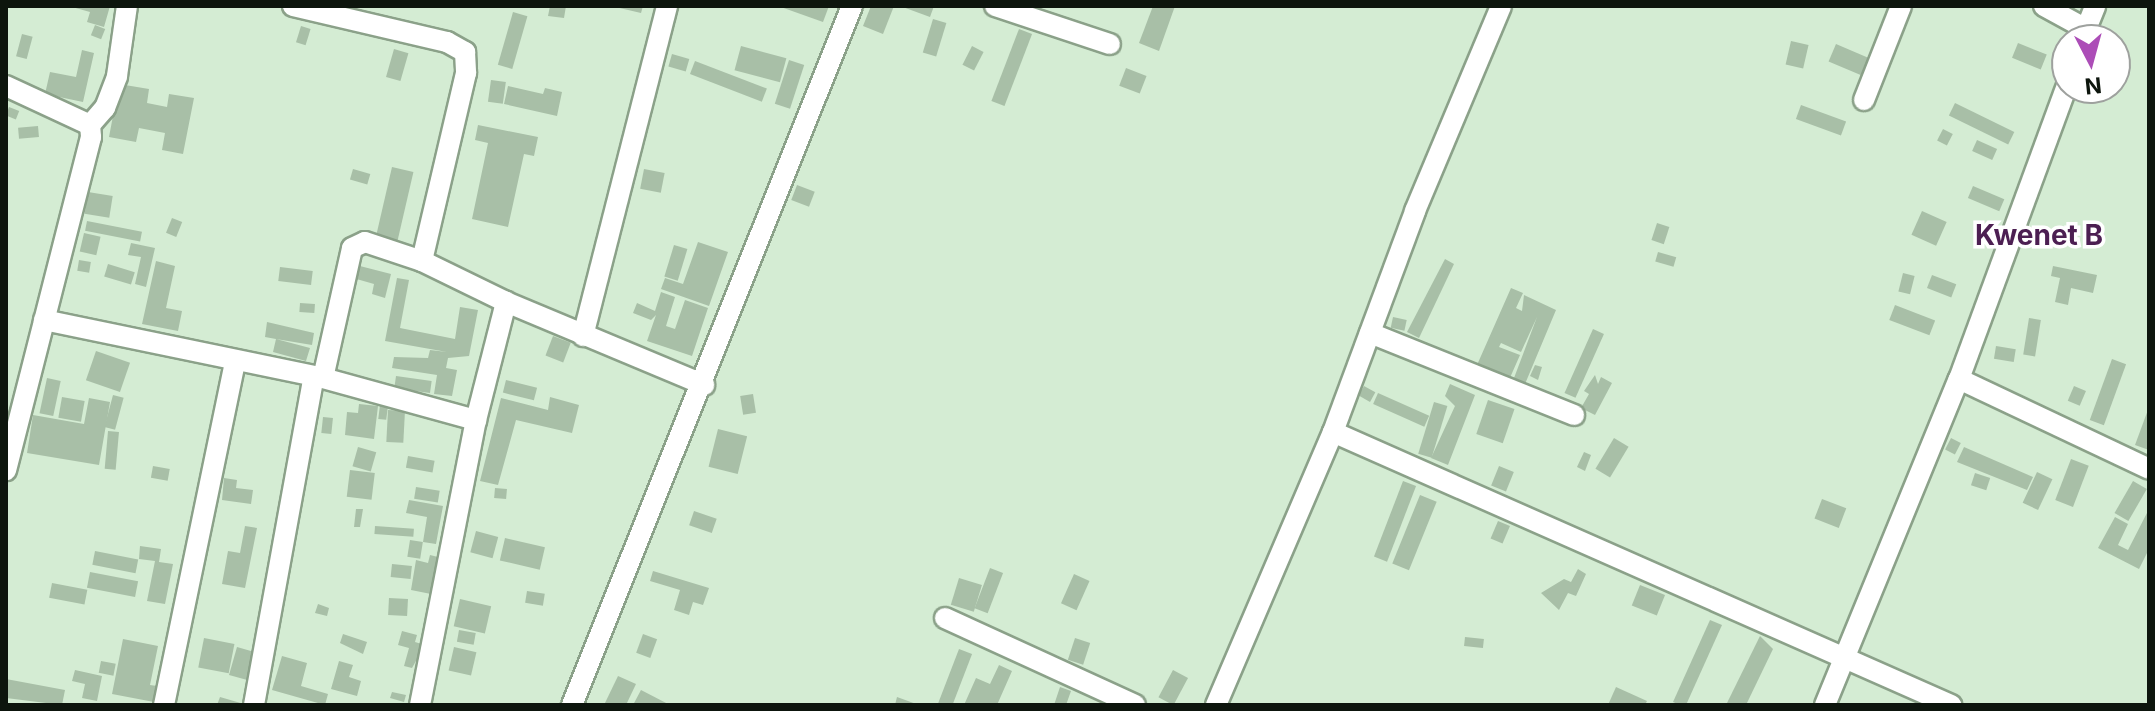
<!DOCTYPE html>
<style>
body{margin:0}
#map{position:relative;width:2155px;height:711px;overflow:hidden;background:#d4ecd3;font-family:Inter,sans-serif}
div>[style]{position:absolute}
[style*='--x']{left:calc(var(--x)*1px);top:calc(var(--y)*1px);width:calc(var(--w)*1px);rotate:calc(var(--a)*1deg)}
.building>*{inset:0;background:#a8bfa7;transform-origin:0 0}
.roads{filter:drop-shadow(2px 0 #8ba189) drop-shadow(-2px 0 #8ba189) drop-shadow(0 2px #8ba189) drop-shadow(0 -2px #8ba189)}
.minor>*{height:20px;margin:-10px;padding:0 10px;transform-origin:10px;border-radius:10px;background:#fff}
span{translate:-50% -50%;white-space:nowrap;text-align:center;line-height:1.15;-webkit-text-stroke:7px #fff;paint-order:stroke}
.quarter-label{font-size:28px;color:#4c1f52;font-weight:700}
.frame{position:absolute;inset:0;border:8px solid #0d150d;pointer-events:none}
.north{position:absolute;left:2051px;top:24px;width:80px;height:80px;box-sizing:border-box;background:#fff;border:2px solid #9ea19e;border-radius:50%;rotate:174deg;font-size:22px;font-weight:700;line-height:32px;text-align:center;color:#0d150d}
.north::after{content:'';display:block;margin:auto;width:28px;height:36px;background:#ac4db7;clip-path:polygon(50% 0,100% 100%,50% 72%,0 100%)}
</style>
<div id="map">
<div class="building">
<div style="clip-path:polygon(110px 6px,104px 27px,87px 22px,90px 12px,72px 7px)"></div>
<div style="clip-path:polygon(550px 6px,566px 6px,564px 18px,548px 16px)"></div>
<div style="clip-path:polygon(611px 6px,643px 6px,641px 13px)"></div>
<div style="clip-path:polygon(778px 6px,829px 6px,823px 22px)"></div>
<div style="clip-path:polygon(871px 6px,894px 6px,883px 34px,863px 26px)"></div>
<div style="clip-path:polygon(900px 6px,934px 6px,930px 17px)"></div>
<div style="clip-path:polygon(1153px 6px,1175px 6px,1159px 51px,1139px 43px)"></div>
<div style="left:513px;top:12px;width:15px;height:55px;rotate:16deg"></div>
<div style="left:933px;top:19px;width:14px;height:35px;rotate:17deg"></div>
<div style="left:95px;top:25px;width:11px;height:11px;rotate:22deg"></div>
<div style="left:301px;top:26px;width:10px;height:17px;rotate:17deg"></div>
<div style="left:1019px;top:29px;width:14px;height:77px;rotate:21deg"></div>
<div style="left:22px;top:34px;width:11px;height:23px;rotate:15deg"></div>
<div style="left:1791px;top:41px;width:18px;height:24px;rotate:13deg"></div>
<div style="left:2018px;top:43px;width:31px;height:16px;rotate:22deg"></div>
<div style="left:1836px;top:44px;width:40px;height:19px;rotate:23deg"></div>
<div style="left:741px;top:46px;width:47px;height:25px;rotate:15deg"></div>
<div style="left:972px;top:46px;width:13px;height:21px;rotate:27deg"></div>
<div style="left:394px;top:49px;width:15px;height:29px;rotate:16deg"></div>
<div style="clip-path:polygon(82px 50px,94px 53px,83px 102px,45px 94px,50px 72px,76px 77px)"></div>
<div style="left:672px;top:54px;width:18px;height:13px;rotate:16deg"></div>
<div style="left:789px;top:60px;width:16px;height:46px;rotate:18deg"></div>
<div style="left:695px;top:61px;width:77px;height:14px;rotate:21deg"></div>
<div style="left:1126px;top:68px;width:22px;height:19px;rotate:21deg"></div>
<div style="left:491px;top:80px;width:15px;height:22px;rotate:8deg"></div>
<div style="clip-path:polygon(119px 84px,149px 89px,147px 103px,167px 107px,169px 94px,194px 98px,183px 154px,162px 150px,165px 133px,139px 128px,136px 142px,109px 137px)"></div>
<div style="clip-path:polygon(508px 86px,543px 94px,545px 88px,562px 92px,557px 116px,504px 104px)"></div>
<div style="left:1955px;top:103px;width:66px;height:14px;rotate:26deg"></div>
<div style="left:1801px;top:105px;width:48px;height:15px;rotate:20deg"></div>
<div style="left:9px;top:107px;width:11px;height:9px;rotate:22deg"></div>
<div style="clip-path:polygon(478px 125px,538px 137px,534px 156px,524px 154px,508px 227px,472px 219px,488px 143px,475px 140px)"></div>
<div style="left:38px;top:126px;width:11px;height:20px;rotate:85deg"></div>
<div style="left:1943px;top:129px;width:11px;height:13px;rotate:27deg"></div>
<div style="left:1977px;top:140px;width:22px;height:12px;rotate:24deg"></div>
<div style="left:392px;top:167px;width:22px;height:72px;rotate:13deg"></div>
<div style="left:353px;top:169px;width:18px;height:11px;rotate:16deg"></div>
<div style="left:644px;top:169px;width:21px;height:20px;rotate:11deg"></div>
<div style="left:797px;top:185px;width:19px;height:16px;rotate:21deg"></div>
<div style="left:1973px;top:186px;width:34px;height:13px;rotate:23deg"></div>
<div style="left:88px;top:192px;width:25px;height:22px;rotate:9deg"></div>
<div style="left:1922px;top:211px;width:27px;height:26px;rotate:24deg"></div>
<div style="left:172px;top:218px;width:11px;height:16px;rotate:22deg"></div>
<div style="left:87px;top:221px;width:56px;height:10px;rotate:11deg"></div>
<div style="left:1657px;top:223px;width:13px;height:18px;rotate:18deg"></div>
<div style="left:84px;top:233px;width:17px;height:19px;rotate:13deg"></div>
<div style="clip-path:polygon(698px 242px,728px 252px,709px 306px,661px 289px,665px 278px,683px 284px)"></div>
<div style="clip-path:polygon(131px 243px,155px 248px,146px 287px,135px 284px,141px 257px,128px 255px)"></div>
<div style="left:674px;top:245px;width:14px;height:33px;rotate:17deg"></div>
<div style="left:1658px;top:252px;width:19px;height:10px;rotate:16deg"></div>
<div style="clip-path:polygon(1445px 259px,1454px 264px,1419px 338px,1407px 332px)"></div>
<div style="left:79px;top:260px;width:12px;height:11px;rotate:9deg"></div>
<div style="clip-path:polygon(156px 261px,175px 266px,166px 308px,182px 311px,178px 331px,142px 324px)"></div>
<div style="left:108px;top:264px;width:28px;height:13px;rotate:17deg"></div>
<div style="clip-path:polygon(356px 265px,391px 274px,385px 298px,372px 294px,374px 284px,353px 278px)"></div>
<div style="clip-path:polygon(2053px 266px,2097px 275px,2093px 293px,2071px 288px,2068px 305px,2055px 302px,2060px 278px,2051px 276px)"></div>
<div style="left:280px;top:267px;width:33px;height:14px;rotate:7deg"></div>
<div style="left:1903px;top:273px;width:12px;height:19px;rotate:14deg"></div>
<div style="left:1932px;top:275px;width:26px;height:14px;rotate:21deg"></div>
<div style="clip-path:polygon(397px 278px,409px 280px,400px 328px,455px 339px,460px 307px,478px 310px,469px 356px,448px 358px,446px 368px,457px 370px,452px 396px,434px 394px,437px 375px,392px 368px,394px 357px,428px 358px,430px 350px,447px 352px,385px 341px)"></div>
<div style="clip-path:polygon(1511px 288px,1523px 293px,1516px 308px,1522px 311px,1524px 295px,1556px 310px,1525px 384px,1514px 378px,1537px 317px,1521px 352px,1501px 343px,1499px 347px,1520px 355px,1509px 380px,1477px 365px)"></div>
<div style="clip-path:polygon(661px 292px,675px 297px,666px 326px,675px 329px,685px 300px,708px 308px,692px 356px,647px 341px,656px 315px,651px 320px,633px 313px,637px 303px,655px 311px)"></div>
<div style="left:300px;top:303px;width:15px;height:9px;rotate:4deg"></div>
<div style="left:1895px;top:305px;width:43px;height:16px;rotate:21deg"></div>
<div style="left:1393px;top:317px;width:14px;height:11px;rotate:12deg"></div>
<div style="left:2029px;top:318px;width:12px;height:37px;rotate:9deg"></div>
<div style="clip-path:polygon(267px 322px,314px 333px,312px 345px,276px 339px,310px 348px,306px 361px,273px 352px,276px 339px,265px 337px)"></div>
<div style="left:1593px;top:329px;width:12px;height:70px;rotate:24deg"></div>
<div style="left:553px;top:336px;width:19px;height:21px;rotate:21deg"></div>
<div style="left:1996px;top:346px;width:20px;height:13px;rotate:9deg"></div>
<div style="left:96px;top:351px;width:36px;height:31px;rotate:19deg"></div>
<div style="left:2112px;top:359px;width:15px;height:65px;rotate:20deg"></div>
<div style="clip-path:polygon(1535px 365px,1542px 367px,1538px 380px,1530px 376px)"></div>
<div style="clip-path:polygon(1595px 375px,1598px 384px,1601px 377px,1612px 383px,1595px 415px,1581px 408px,1589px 394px,1584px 391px)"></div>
<div style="left:396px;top:376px;width:36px;height:12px;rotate:8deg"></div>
<div style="left:47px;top:378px;width:14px;height:36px;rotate:12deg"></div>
<div style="left:506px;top:380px;width:32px;height:13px;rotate:14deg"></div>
<div style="clip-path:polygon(1450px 384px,1475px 395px,1448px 465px,1431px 458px,1455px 406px,1445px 396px)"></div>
<div style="left:1364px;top:386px;width:13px;height:11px;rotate:29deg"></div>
<div style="left:2074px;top:386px;width:13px;height:16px;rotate:23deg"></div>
<div style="left:1378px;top:393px;width:56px;height:12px;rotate:24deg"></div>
<div style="left:753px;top:394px;width:19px;height:13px;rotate:81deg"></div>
<div style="left:113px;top:395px;width:11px;height:33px;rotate:15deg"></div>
<div style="left:62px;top:397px;width:23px;height:21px;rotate:10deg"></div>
<div style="clip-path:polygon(550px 397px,579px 405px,572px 433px,516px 420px,498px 485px,480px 481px,501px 398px,548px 410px)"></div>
<div style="clip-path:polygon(89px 398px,110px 402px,99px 465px,27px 453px,33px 415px,84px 424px)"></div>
<div style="left:1488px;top:400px;width:28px;height:36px;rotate:19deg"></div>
<div style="left:1434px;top:402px;width:14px;height:54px;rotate:17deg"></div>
<div style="clip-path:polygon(359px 404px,378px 406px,374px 439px,345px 435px,347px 412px,358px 413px)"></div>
<div style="left:380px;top:405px;width:8px;height:14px;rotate:7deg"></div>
<div style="clip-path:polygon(2149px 407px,2149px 450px,2135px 445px)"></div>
<div style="left:388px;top:410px;width:17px;height:32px;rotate:3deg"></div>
<div style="left:323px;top:417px;width:10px;height:16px;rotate:6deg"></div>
<div style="left:718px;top:429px;width:30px;height:39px;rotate:14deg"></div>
<div style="left:108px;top:431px;width:11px;height:38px;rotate:5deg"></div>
<div style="left:1614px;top:438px;width:17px;height:36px;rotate:31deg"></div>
<div style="left:1951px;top:438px;width:11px;height:13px;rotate:27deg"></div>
<div style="left:358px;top:447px;width:19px;height:20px;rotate:16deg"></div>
<div style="clip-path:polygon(1964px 447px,2033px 477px,2027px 490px,1957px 462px)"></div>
<div style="clip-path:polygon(1584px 452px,1591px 455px,1585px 471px,1577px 467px)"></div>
<div style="left:408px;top:456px;width:27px;height:12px;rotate:10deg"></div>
<div style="left:2071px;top:459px;width:19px;height:44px;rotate:21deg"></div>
<div style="left:153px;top:466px;width:17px;height:12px;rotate:10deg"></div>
<div style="left:1499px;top:466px;width:16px;height:21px;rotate:22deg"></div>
<div style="left:350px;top:470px;width:25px;height:27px;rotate:7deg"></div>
<div style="left:2037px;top:472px;width:17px;height:34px;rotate:25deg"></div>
<div style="left:1975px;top:473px;width:16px;height:13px;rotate:18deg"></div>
<div style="clip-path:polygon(224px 478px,237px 480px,236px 488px,253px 490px,251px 504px,222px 500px)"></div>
<div style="left:1403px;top:481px;width:14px;height:81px;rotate:21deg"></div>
<div style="left:2133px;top:481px;width:16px;height:37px;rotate:30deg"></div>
<div style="left:416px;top:487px;width:24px;height:12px;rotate:9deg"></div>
<div style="left:495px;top:488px;width:12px;height:10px;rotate:5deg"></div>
<div style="left:1420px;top:495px;width:18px;height:74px;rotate:22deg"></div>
<div style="left:1822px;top:499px;width:26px;height:21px;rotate:21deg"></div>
<div style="clip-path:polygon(409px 500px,443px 506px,436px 544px,423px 542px,427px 517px,406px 513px)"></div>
<div style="clip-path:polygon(356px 509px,363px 509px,360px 527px,354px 527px)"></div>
<div style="clip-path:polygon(2149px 509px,2149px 549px,2139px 569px,2098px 548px,2115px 517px,2128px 524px,2118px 545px,2128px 550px)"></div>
<div style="left:694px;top:511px;width:24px;height:15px;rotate:19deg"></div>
<div style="left:1498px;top:521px;width:13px;height:19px;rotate:23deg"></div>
<div style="clip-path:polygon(245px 526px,257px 528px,245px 588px,222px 584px,228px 551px,240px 553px)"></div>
<div style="left:375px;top:526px;width:39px;height:8px;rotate:4deg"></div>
<div style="left:476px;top:531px;width:23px;height:22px;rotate:15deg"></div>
<div style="left:505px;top:538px;width:41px;height:23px;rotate:13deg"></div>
<div style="left:410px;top:540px;width:13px;height:17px;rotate:9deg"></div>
<div style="clip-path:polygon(140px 546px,161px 549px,159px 562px,173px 564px,165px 604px,147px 601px,155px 561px,139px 559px)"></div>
<div style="left:95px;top:551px;width:44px;height:14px;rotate:11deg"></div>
<div style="clip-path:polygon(430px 555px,438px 557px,431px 594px,411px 590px,416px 560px,428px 563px)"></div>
<div style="left:392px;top:564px;width:20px;height:13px;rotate:6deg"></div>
<div style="left:990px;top:568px;width:14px;height:43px;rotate:21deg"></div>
<div style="clip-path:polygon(1578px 569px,1586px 574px,1576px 596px,1568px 593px,1559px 610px,1541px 593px,1564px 579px,1571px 582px)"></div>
<div style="clip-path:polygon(653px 571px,709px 588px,703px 605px,693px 602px,689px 615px,674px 610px,680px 590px,650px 581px)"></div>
<div style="left:90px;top:572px;width:49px;height:16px;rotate:11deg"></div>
<div style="left:1074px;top:574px;width:17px;height:32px;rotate:24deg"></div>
<div style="left:959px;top:578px;width:24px;height:28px;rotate:17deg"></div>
<div style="left:52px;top:583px;width:36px;height:15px;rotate:11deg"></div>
<div style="left:1640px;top:585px;width:27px;height:22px;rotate:22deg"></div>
<div style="left:527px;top:591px;width:18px;height:12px;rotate:9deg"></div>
<div style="left:389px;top:598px;width:19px;height:17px;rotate:3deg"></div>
<div style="left:460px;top:599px;width:32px;height:28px;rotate:13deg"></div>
<div style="clip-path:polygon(318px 604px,329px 608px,327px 616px,315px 613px)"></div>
<div style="clip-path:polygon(1710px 620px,1722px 625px,1686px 705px,1680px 705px,1673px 702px)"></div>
<div style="left:459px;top:630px;width:17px;height:12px;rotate:10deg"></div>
<div style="clip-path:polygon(402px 631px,417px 635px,415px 642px,425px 645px,412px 668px,404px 666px,409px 648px,398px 645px)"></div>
<div style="clip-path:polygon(343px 634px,367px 642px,363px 654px,340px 643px)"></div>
<div style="left:643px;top:634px;width:15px;height:20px;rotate:20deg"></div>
<div style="clip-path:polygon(1760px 636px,1773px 649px,1746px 705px,1726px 705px)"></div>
<div style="left:1465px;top:637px;width:19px;height:9px;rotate:6deg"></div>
<div style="left:204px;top:638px;width:31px;height:30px;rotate:11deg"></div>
<div style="left:1075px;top:638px;width:16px;height:23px;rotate:18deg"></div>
<div style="clip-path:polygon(123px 639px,158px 646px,150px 685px,157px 686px,154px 702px,112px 694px)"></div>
<div style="left:237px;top:647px;width:19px;height:29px;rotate:16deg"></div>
<div style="left:454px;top:647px;width:23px;height:24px;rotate:13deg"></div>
<div style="left:959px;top:649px;width:14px;height:59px;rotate:21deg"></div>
<div style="clip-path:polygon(282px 656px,307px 663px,301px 686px,328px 694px,325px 705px,272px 690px)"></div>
<div style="left:101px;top:661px;width:15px;height:12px;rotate:11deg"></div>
<div style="clip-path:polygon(339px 661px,353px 665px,349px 677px,361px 681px,357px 696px,331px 689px)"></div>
<div style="clip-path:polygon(999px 665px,1012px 671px,997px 705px,964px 705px,976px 678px,990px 684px)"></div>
<div style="clip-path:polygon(75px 670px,102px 676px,97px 701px,82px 698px,85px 684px,72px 681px)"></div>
<div style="left:1173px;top:670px;width:17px;height:31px;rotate:28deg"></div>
<div style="clip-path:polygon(618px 676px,636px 684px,626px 705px,604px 705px)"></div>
<div style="clip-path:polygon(6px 679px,65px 690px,62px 705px,6px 698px)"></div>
<div style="clip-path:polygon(1060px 687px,1071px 691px,1066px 705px,1054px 705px)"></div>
<div style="clip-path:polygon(1616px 687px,1647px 701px,1645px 705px,1608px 705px)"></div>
<div style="clip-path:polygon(641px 690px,670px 705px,633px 705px)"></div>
<div style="clip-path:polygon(392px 692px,406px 695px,404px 702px,390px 698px)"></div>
<div style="clip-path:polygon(220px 697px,244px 704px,244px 705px,217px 705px)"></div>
<div style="clip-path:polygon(897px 697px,919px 705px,895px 705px)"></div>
</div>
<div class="roads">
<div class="minor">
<div style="--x:293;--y:6;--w:158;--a:13.2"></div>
<div style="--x:447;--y:42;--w:21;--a:29"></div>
<div style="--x:465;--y:52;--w:21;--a:87"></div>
<div style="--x:466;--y:73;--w:193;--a:103.2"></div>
<div style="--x:995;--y:6;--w:121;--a:18.3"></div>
<div style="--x:2044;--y:6;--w:48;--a:28.7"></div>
<div style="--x:2082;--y:39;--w:35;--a:-68"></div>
<div style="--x:6;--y:86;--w:93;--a:24.9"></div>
<div style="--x:90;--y:125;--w:12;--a:85"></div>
<div style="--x:91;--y:137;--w:344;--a:104.3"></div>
<div style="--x:1864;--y:100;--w:101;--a:-68.5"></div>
<div style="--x:90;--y:125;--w:23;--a:-49"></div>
<div style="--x:105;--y:108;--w:34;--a:-69"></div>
<div style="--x:117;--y:76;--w:71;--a:-81.9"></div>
<div style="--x:44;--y:320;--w:285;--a:11.7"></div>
<div style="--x:323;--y:378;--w:159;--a:15.4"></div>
<div style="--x:1370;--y:333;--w:220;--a:21.9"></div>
<div style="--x:583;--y:336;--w:341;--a:-75.7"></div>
<div style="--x:323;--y:378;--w:133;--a:-77.4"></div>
<div style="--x:352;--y:248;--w:14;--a:-25"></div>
<div style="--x:365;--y:242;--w:60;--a:18.4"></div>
<div style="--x:422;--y:261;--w:93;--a:26"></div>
<div style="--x:506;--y:302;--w:215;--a:22.7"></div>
<div style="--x:1959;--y:379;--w:210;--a:25.3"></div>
<div style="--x:1333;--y:432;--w:676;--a:23.83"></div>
<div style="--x:945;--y:618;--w:209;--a:24.6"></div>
<div style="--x:164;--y:705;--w:350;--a:-78.3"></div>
<div style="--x:254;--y:705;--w:334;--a:-79.7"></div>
<div style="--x:420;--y:705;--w:290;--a:-78.9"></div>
<div style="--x:476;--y:420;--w:122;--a:-75.7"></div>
<div style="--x:572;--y:705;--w:753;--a:-68.17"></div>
<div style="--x:1216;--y:705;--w:297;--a:-66.8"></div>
<div style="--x:1333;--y:432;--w:236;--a:-69.6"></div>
<div style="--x:1415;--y:211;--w:222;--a:-67.2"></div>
<div style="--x:1825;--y:705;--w:352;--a:-67.7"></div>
<div style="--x:1959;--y:379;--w:312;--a:-69.8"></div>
</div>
</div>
<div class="quarter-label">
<span style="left:2039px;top:235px">Kwenet B</span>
</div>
<div class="frame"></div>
<div class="north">N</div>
</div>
